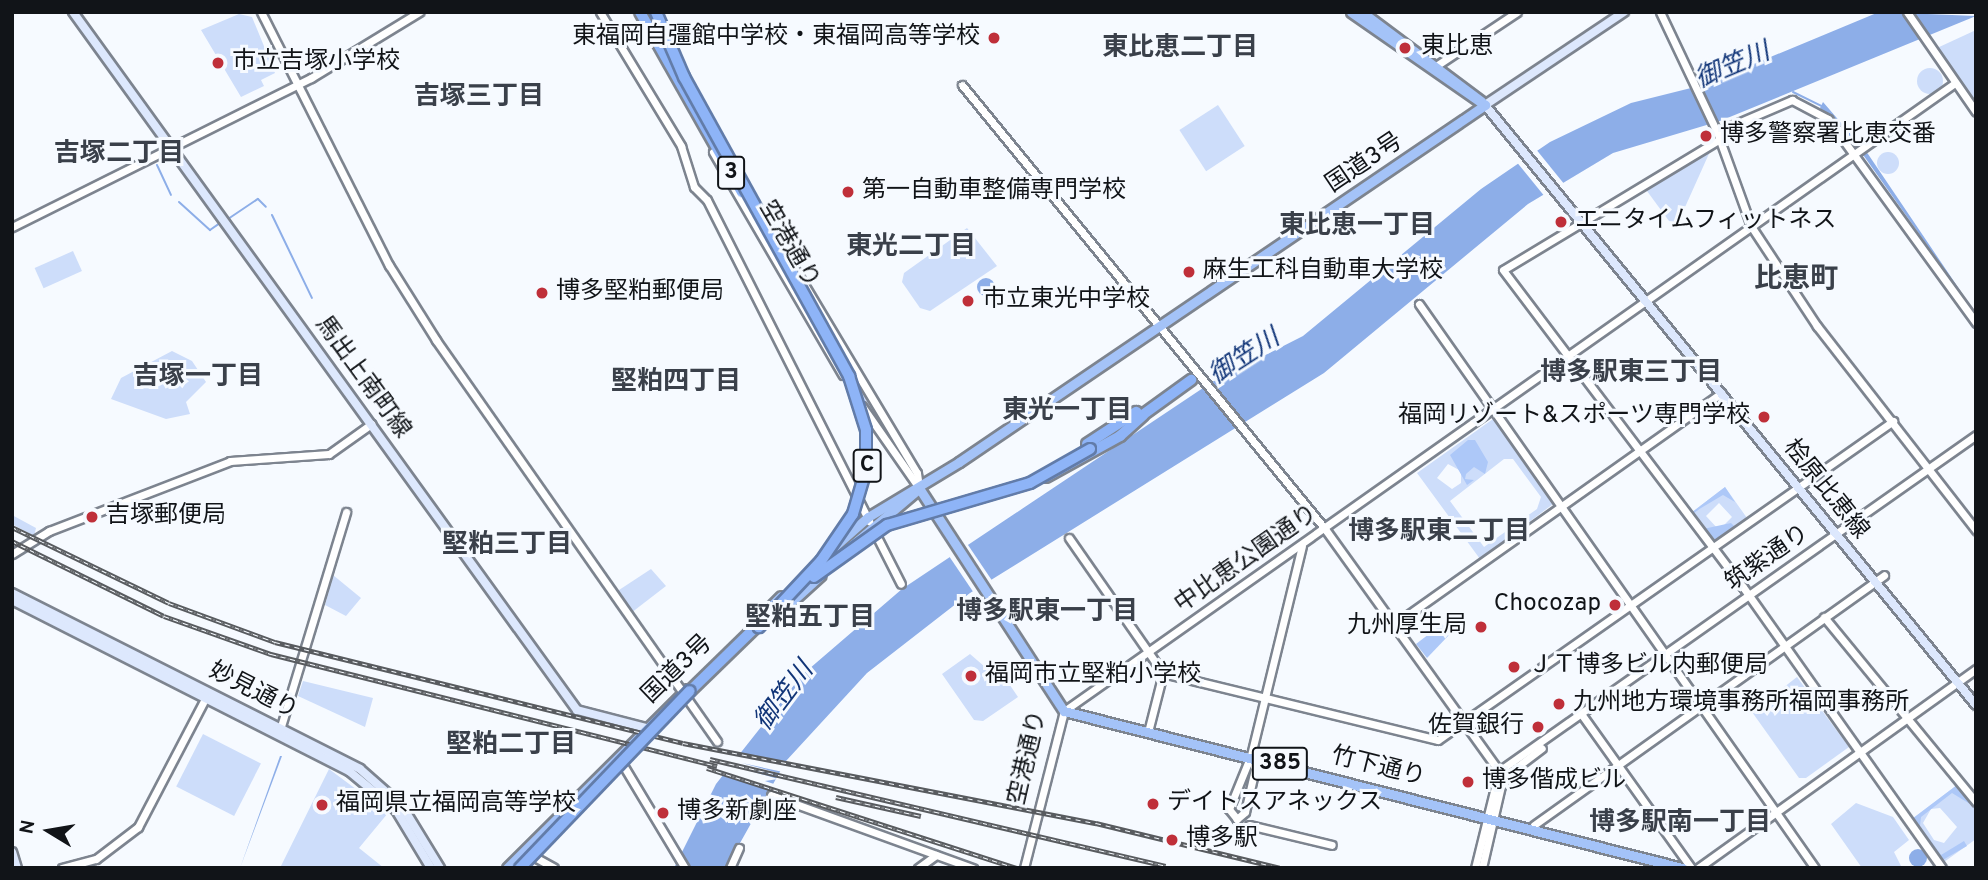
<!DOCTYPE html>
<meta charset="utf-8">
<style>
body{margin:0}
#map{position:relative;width:1988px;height:880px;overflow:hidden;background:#f6faff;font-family:Overpass,"Noto Sans JP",sans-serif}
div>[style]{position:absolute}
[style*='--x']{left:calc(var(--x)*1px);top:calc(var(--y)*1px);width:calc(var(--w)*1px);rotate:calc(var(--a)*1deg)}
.green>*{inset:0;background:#cdddfa;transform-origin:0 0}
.round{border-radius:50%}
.forest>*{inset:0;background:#adc8f8}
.water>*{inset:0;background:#8daee8}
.pier>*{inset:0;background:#f6faff;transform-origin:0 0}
.stream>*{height:2px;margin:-1px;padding:0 1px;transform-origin:1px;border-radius:1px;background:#8daee8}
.roads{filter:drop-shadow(2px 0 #7d848f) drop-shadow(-2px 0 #7d848f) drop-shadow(0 2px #7d848f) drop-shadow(0 -2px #7d848f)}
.tertiary>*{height:7px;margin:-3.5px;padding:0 3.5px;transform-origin:3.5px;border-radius:3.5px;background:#fff}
.secondary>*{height:8px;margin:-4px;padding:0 4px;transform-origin:4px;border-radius:4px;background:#dde8fd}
.trunk>*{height:9px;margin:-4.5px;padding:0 4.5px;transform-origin:4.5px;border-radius:4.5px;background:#a4c3f8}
.motorway>*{height:10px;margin:-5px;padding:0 5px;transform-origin:5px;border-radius:5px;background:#8eb4f7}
.rail>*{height:4.5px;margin-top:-2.25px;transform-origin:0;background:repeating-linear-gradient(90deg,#f6faff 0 5px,#585b5f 0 10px);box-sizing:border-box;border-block:2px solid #585b5f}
.bridges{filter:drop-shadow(2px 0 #627ca9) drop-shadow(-2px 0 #627ca9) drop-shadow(0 2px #627ca9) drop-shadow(0 -2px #627ca9)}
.motorway-bridge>*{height:10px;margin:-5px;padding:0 5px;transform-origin:5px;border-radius:5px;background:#8eb4f7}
.dots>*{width:19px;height:19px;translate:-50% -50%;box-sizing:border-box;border:4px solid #f6faff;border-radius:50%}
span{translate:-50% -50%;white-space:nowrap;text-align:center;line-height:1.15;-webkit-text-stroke:6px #f6faff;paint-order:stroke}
.shield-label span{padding:2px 5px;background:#f6faff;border:2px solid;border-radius:5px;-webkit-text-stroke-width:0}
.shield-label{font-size:23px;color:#111418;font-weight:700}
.poi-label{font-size:24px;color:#111418}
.right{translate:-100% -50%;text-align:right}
.left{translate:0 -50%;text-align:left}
.street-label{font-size:24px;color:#111418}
.neighbourhood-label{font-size:26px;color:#3a404a;font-weight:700}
.water-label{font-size:26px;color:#113578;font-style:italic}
.quarter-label{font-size:28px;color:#3a404a;font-weight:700}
.frame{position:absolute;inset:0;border:14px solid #111418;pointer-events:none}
.north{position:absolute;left:14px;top:796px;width:70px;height:70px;-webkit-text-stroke:5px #f6faff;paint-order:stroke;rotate:281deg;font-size:19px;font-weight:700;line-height:28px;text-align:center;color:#111418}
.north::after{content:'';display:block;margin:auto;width:24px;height:32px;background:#111418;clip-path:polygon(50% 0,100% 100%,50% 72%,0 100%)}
</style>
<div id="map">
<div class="green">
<div style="clip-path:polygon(239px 14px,252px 17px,275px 73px,261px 80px,264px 86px,241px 97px,201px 30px)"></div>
<div style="clip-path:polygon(1976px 30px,1976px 105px,1937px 48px)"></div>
<div class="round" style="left:1917px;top:68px;width:26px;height:26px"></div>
<div style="left:1218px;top:105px;width:49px;height:46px;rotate:57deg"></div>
<div style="clip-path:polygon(1712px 147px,1677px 225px,1672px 225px,1644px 187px)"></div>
<div class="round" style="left:1877px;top:152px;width:22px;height:22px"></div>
<div style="clip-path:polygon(967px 228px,997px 266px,930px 311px,920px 308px,902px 282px,904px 273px)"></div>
<div style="left:73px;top:251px;width:22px;height:42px;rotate:66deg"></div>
<div style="clip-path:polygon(827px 326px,865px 390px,885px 433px,846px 372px)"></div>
<div style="clip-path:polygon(172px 351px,192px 361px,206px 382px,186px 402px,190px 414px,166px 419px,111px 399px,121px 378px)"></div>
<div style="clip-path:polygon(evenodd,1493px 419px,1553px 504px,1480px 559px,1417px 473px,1493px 419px,1504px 459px,1513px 459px,1541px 497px,1537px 509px,1484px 547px,1450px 501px,1504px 459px,1493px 419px,1448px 464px,1461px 471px,1461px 483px,1452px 489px,1437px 478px,1448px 464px)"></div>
<div style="clip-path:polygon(evenodd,1725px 487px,1747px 518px,1712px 541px,1691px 513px,1725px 487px,1719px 503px,1732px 517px,1719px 530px,1706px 516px,1719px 503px)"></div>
<div style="clip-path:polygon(12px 515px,36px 528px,34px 536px,12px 524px)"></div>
<div style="clip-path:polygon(651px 569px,666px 586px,631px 613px,616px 592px)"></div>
<div style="clip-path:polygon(333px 575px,361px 598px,346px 616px,325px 605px)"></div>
<div style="clip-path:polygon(970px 654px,992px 673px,999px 669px,1018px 697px,983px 721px,974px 720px,942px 674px)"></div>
<div style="clip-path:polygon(1797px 677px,1849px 747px,1806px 778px,1799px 778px,1752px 712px)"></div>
<div style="clip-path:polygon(303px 681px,373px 698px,365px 727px,298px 696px)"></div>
<div style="left:203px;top:734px;width:65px;height:59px;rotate:27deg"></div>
<div style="clip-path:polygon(329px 769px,388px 813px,359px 848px,384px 868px,280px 868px)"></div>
<div style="clip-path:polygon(evenodd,1957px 785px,1976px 807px,1976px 839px,1944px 862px,1912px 819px,1957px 785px,1940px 808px,1957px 827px,1944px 843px,1934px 840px,1923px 823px,1931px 809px,1940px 808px)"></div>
<div style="clip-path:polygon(1856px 803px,1893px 817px,1909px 840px,1894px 852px,1902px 868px,1862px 868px,1831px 824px)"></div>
</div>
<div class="forest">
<div style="clip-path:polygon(1468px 440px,1475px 440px,1488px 462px,1485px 474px,1474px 467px,1466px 474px,1465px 479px,1474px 480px,1467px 485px,1450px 455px)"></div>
<div style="clip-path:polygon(1725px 487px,1735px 502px,1723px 495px,1701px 508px,1694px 513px,1700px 524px,1691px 513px)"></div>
<div style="clip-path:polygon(1731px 523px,1735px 527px,1714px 541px,1703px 529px)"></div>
<div style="clip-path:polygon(1442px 624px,1450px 634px,1427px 658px,1416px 644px)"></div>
<div style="clip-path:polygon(1957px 785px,1970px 804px,1952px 793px,1921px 817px,1920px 826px,1941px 855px,1964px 841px,1967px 846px,1941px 861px,1912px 819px)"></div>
</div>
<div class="water">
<div style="clip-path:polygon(1879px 12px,1976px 16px,1720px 121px,1613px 153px,1528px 204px,1324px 373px,970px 593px,867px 673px,786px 761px,726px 868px,674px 868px,716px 784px,802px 675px,902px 589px,1212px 382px,1303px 336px,1481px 189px,1550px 142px,1631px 103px,1703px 85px)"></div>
<div style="clip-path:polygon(1823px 102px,1868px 154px,1976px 314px,1844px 128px,1820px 108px)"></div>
<div class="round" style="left:977px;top:278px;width:18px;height:18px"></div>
<div style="clip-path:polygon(280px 756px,282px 756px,240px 868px)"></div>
<div class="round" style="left:1909px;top:849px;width:18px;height:18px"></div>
</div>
<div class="pier">
<div style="left:1535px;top:148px;width:48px;height:23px;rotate:51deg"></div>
<div style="left:966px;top:542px;width:48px;height:22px;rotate:56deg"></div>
<div style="clip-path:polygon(737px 752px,789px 763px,783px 772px,742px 763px,782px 774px,747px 770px,778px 779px,765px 781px,774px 784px,771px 789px,719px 774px)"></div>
</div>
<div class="stream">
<div style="--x:1793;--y:92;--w:32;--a:26"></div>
<div style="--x:157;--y:165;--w:33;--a:65"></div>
<div style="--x:179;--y:202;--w:42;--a:42.1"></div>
<div style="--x:210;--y:230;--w:12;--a:-35"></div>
<div style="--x:272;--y:215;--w:92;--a:64.3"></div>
<div style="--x:228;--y:219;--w:36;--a:-34"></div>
<div style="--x:258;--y:199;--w:11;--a:45"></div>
</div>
<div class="roads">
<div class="tertiary">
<div style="--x:261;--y:12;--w:284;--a:63.2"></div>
<div style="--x:389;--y:265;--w:89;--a:57.9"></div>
<div style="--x:436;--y:340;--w:490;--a:55"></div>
<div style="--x:600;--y:12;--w:157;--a:58.8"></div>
<div style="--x:681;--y:146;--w:43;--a:72.4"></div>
<div style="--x:694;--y:187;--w:18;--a:45"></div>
<div style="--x:707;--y:200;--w:360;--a:63.2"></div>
<div style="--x:1660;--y:12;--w:133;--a:64.6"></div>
<div style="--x:1717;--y:132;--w:100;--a:70.1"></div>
<div style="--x:1751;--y:226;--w:120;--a:56.6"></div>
<div style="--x:1817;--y:326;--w:259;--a:52.1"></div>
<div style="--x:1907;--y:12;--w:121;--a:55.4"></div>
<div style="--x:1436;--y:66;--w:97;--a:-33.7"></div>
<div style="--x:962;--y:85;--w:574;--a:50.73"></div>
<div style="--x:1325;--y:529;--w:298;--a:54.3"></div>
<div style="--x:1717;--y:132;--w:82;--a:-23.1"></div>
<div style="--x:1792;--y:100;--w:41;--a:27.8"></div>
<div style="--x:1828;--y:119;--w:252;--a:54"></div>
<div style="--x:1720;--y:139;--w:253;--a:148.9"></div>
<div style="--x:1503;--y:270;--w:398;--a:52.9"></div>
<div style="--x:1743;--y:587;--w:344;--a:54.7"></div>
<div style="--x:713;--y:152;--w:258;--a:59.8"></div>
<div style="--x:12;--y:227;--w:334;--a:-26.5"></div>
<div style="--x:311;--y:78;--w:127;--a:-31.4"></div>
<div style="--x:796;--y:271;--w:235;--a:59.1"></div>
<div style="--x:917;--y:473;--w:15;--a:82"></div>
<div style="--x:1419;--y:304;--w:689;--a:54.93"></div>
<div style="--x:862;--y:406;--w:100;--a:55.2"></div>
<div style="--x:874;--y:531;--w:59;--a:63"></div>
<div style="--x:1069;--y:538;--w:165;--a:55.2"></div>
<div style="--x:1163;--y:673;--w:283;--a:13.7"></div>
<div style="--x:1438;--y:740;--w:556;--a:-35.03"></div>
<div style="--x:12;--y:554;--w:44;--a:-31.9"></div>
<div style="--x:49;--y:531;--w:194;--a:-21.1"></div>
<div style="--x:230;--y:461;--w:99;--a:-4"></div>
<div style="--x:329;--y:454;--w:52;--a:-35.5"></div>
<div style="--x:1824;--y:617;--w:239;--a:50.6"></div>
<div style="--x:1395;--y:624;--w:400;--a:-35.3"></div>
<div style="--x:1582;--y:715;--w:188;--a:54.5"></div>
<div style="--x:1148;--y:732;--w:61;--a:-75.7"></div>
<div style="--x:279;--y:733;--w:231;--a:-73.1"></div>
<div style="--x:1250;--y:757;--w:13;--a:67"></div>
<div style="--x:1255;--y:769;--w:44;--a:103.1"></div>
<div style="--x:1245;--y:812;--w:11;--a:139"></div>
<div style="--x:1237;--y:819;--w:13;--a:-129"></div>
<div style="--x:1229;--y:809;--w:58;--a:-67.8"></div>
<div style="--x:1251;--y:755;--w:215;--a:-76.3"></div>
<div style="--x:620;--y:760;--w:126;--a:59"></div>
<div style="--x:771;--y:795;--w:215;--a:19.9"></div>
<div style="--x:1249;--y:825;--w:85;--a:13.5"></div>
<div style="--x:1534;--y:825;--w:430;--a:-35.5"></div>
<div style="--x:531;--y:855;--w:26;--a:29"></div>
<div style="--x:62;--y:868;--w:35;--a:-15"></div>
<div style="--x:96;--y:859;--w:53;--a:-37.3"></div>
<div style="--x:138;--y:827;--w:149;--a:-62.4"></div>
<div style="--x:730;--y:868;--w:22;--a:-66"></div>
<div style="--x:918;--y:868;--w:22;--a:-36"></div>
<div style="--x:1024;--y:868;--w:162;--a:-75.7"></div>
<div style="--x:1064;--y:711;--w:1090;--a:-35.18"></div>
<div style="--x:1475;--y:868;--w:100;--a:-76.1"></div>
<div style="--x:1499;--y:771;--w:583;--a:-35.16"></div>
<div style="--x:1482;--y:868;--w:84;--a:-77"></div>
<div style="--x:1501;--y:786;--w:15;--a:-58"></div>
<div style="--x:1509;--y:773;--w:41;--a:-37.1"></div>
<div style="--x:1698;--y:868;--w:342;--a:-35.6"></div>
</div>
<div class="secondary">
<div style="--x:73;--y:12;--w:861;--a:54.17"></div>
<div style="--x:577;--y:710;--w:71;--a:14.6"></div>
<div style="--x:1624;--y:12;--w:167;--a:146.2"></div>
<div style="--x:1485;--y:105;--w:775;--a:50.71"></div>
<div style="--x:12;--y:593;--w:390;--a:26.8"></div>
<div style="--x:360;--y:769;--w:56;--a:41.4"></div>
<div style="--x:402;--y:806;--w:73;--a:58.5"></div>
<div style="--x:12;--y:600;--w:378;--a:26.9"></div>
<div style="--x:349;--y:771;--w:61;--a:39.7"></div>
<div style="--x:396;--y:810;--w:68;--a:58.9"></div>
<div style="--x:12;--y:852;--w:17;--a:73"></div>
</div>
<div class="trunk">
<div style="--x:1351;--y:12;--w:163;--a:34.8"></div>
<div style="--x:1362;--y:12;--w:149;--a:36.8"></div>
<div style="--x:919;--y:488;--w:266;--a:57"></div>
<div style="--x:1064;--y:711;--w:638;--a:14.25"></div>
<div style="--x:835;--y:546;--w:44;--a:-41.3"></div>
<div style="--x:868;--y:517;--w:106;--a:-31.1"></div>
<div style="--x:959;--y:462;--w:636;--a:-34.17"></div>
<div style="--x:851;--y:546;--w:84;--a:-40.2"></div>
<div style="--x:777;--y:615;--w:59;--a:-42.3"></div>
<div style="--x:754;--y:623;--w:38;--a:-45"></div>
<div style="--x:507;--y:868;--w:254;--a:-44.8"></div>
</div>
<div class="motorway">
<div style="--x:640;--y:12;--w:207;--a:60.5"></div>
<div style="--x:1137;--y:419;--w:67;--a:-35.8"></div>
<div style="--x:1087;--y:444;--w:59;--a:-33.1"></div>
<div style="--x:1046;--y:477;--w:85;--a:-29"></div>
<div style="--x:1120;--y:436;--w:31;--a:-42"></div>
<div style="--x:690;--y:691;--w:102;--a:-44.2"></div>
</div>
</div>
<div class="rail">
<div style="--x:12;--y:527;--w:174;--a:25.8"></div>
<div style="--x:169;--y:603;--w:113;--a:20.2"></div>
<div style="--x:275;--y:642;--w:420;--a:13.9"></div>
<div style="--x:683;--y:743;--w:421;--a:11"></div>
<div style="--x:1096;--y:823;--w:189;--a:13.7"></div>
<div style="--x:12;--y:541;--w:169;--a:26.3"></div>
<div style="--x:164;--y:616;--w:114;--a:19.6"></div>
<div style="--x:271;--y:654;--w:460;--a:14.1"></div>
<div style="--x:710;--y:759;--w:468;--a:13.2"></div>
<div style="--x:707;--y:768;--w:326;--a:17.9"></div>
<div style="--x:836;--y:797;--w:87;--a:12.6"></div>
</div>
<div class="bridges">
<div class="motorway-bridge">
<div style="--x:656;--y:12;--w:71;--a:66.7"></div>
<div style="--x:684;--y:77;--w:342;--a:61.1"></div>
<div style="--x:849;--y:376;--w:57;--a:72.5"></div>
<div style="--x:866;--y:430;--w:40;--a:90"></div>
<div style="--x:866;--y:470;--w:46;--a:106.5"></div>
<div style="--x:853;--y:514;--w:57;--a:124.2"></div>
<div style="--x:821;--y:561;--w:91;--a:133.2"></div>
<div style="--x:814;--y:577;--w:90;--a:-35.5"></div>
<div style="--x:887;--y:525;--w:149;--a:-16.4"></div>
<div style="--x:1030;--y:483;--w:69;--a:-29.5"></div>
<div style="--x:520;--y:868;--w:245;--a:-46.2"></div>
</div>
</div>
<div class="dots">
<div style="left:994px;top:38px;background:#bf2f39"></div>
<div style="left:1405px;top:48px;background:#bf2f39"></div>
<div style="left:218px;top:63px;background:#bf2f39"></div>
<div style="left:1706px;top:136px;background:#bf2f39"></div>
<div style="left:848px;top:192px;background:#bf2f39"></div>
<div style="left:1561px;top:222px;background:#bf2f39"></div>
<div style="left:1189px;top:272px;background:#bf2f39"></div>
<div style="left:542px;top:293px;background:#bf2f39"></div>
<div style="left:968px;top:301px;background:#bf2f39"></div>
<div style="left:1764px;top:417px;background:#bf2f39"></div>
<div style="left:92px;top:517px;background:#bf2f39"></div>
<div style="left:1615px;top:605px;background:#bf2f39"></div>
<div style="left:1481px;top:627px;background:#bf2f39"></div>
<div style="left:1514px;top:667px;background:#bf2f39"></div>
<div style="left:971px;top:676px;background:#bf2f39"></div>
<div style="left:1559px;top:704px;background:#bf2f39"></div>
<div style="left:1538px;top:727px;background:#bf2f39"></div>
<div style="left:1468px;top:782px;background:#bf2f39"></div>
<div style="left:1153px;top:804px;background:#bf2f39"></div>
<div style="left:322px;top:805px;background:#bf2f39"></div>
<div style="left:663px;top:813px;background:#bf2f39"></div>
<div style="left:1172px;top:840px;background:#bf2f39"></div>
</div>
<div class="shield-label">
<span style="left:731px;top:173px">3</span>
<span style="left:867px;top:466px">C</span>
<span style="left:1280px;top:764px">385</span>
</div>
<div class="poi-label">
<span class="right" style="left:980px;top:38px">東福岡自彊館中学校・東福岡高等学校</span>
<span class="left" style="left:1421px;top:48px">東比恵</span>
<span class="left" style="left:232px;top:63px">市立吉塚小学校</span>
<span class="left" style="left:1720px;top:136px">博多警察署比恵交番</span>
<span class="left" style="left:862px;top:192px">第一自動車整備専門学校</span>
<span class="left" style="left:1575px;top:222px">エニタイムフィットネス</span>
<span class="left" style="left:1203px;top:272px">麻生工科自動車大学校</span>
<span class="left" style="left:556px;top:293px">博多堅粕郵便局</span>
<span class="left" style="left:982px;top:301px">市立東光中学校</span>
<span class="right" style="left:1750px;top:417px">福岡リゾート&amp;スポーツ専門学校</span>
<span class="left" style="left:106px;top:517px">吉塚郵便局</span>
<span class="right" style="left:1601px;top:605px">Chocozap</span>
<span class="right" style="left:1467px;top:627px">九州厚生局</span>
<span class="left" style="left:1528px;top:667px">ＪＴ博多ビル内郵便局</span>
<span class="left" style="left:985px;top:676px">福岡市立堅粕小学校</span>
<span class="left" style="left:1573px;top:704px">九州地方環境事務所福岡事務所</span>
<span class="right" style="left:1524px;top:727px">佐賀銀行</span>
<span class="left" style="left:1482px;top:782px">博多偕成ビル</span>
<span class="left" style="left:1167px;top:804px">デイトスアネックス</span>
<span class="left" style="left:336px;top:805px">福岡県立福岡高等学校</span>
<span class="left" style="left:677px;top:813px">博多新劇座</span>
<span class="left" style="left:1186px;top:840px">博多駅</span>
</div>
<div class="street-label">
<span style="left:1365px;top:164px;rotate:-34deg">国道3号</span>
<span style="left:788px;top:245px;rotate:60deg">空港通り</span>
<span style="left:362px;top:378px;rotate:54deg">馬出上南町線</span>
<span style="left:1825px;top:490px;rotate:51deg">桧原比恵線</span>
<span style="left:1768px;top:559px;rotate:-35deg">筑紫通り</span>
<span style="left:1247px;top:560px;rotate:-35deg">中比恵公園通り</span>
<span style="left:678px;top:670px;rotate:-44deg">国道3号</span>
<span style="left:253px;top:692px;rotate:27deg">妙見通り</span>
<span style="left:1029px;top:758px;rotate:-77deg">空港通り</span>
<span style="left:1378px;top:768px;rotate:14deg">竹下通り</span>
</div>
<div class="neighbourhood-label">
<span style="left:1180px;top:49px">東比恵二丁目</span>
<span style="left:479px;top:98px">吉塚三丁目</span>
<span style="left:119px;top:155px">吉塚二丁目</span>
<span style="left:1357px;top:227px">東比恵一丁目</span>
<span style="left:911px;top:248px">東光二丁目</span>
<span style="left:1631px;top:374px">博多駅東三丁目</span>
<span style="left:198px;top:378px">吉塚一丁目</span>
<span style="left:676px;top:383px">堅粕四丁目</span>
<span style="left:1067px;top:412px">東光一丁目</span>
<span style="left:1439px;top:533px">博多駅東二丁目</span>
<span style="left:507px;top:546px">堅粕三丁目</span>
<span style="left:1047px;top:613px">博多駅東一丁目</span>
<span style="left:810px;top:619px">堅粕五丁目</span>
<span style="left:511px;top:746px">堅粕二丁目</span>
<span style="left:1680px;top:824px">博多駅南一丁目</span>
</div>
<div class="water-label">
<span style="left:1733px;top:67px;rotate:-23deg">御笠川</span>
<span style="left:1245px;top:358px;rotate:-33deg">御笠川</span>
<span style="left:785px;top:697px;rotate:-53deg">御笠川</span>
</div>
<div class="quarter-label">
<span style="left:1796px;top:280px">比恵町</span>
</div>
<div class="frame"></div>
<div class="north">N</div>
</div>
